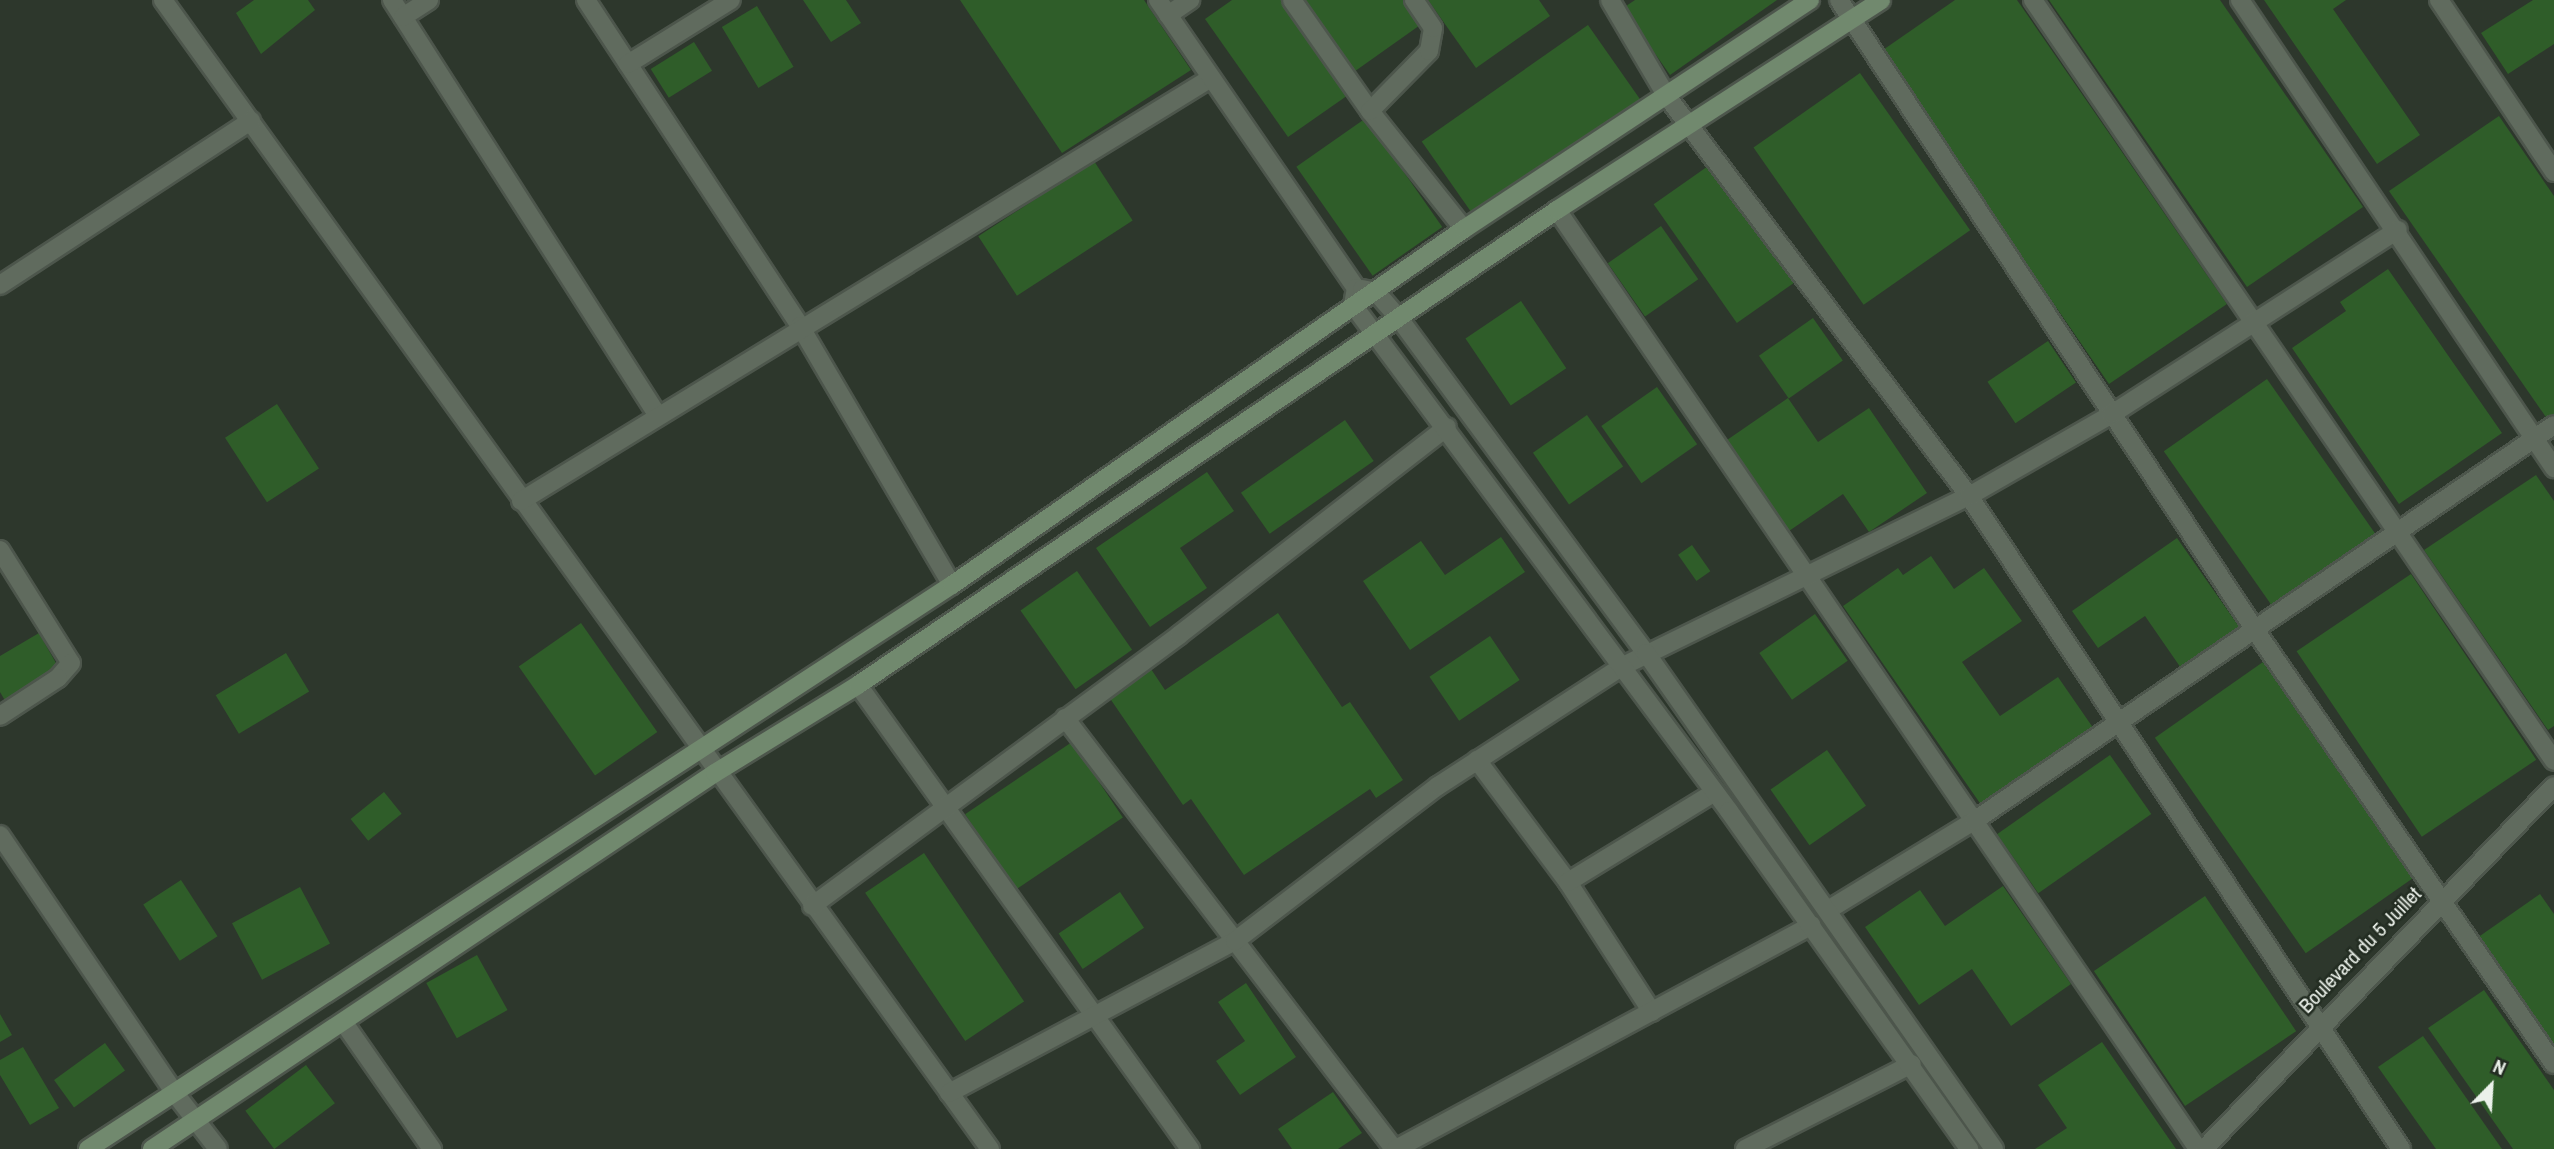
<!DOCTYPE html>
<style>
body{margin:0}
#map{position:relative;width:2554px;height:1149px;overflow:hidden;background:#2d372c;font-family:"Archivo Narrow",sans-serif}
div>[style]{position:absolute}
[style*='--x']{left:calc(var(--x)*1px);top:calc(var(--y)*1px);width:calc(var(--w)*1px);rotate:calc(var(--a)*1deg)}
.building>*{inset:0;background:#2f5d29;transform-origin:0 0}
.roads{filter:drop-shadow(2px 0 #4d564c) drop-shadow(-2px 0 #4d564c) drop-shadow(0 2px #4d564c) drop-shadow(0 -2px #4d564c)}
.minor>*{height:18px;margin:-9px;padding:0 9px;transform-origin:9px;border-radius:9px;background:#606b5e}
.tertiary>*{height:18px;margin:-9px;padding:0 9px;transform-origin:9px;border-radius:9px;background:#606b5e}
.secondary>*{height:18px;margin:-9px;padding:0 9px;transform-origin:9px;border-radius:9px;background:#71896e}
span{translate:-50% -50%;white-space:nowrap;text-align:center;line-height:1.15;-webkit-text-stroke:5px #232d22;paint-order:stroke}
.street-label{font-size:21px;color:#ebf1ea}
.north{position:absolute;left:2456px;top:1051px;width:70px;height:70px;-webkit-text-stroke:5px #232d22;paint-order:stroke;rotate:24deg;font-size:19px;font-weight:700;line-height:28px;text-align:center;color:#ebf1ea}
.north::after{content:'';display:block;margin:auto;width:24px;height:32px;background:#ebf1ea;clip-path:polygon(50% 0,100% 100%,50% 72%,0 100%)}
</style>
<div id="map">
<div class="building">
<div style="clip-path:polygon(254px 0,308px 0,315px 10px,261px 54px,236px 13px)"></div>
<div style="clip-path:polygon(803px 0,846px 0,861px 23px,831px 42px)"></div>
<div style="clip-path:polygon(960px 0,1144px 0,1191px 70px,1062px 153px)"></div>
<div style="clip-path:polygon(1232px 0,1285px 0,1351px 93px,1288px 137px,1205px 19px)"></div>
<div style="clip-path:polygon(1299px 0,1407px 0,1423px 23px,1351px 74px)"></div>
<div style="clip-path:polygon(1428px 0,1539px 0,1550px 16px,1476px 68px)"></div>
<div style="clip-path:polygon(1635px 0,1777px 0,1670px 75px,1623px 8px)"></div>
<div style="clip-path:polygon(1955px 0,2017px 0,2227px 304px,2109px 384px,1880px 52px)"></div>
<div style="clip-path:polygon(2049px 0,2220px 0,2363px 207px,2247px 287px)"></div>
<div style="clip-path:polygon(2264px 0,2346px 0,2333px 9px,2420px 135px,2377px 164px)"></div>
<div style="clip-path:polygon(2533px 0,2554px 0,2554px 44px,2508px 74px,2481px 33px)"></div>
<div style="left:757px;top:6px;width:71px;height:41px;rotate:59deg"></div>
<div style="left:1588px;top:25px;width:92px;height:203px;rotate:55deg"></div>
<div style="left:694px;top:42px;width:34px;height:51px;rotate:58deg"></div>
<div style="left:1860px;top:73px;width:192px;height:130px;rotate:55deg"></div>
<div style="clip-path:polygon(2499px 116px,2554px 196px,2554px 420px,2550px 423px,2389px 191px)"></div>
<div style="left:1366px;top:118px;width:133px;height:85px;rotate:55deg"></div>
<div style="left:1094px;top:161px;width:71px;height:138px;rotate:57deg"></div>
<div style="left:1711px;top:164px;width:145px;height:70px;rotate:55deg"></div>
<div style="left:1661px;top:226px;width:65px;height:65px;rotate:55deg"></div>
<div style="clip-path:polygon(2388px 269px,2502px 433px,2399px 504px,2292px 348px,2346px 311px,2340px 302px)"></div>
<div style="left:1521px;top:301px;width:81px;height:67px;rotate:56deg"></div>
<div style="left:1813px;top:318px;width:52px;height:66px;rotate:55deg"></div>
<div style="left:2048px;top:341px;width:50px;height:73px;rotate:56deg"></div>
<div style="left:2267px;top:379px;width:191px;height:126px;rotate:55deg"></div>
<div style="left:1657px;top:387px;width:70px;height:68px;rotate:55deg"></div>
<div style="clip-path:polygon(1788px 398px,1818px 442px,1869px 408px,1927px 493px,1869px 532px,1843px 494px,1789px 531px,1727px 440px)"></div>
<div style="left:277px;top:404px;width:77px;height:62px;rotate:57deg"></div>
<div style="left:1587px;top:415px;width:63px;height:66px;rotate:55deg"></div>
<div style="left:1345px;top:420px;width:50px;height:127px;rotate:55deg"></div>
<div style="clip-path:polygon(1207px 472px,1234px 511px,1180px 548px,1207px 588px,1150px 627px,1096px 548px)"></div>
<div style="clip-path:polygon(2536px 475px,2554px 501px,2554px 726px,2548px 730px,2424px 550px)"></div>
<div style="clip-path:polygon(1501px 537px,1525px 572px,1410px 650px,1363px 581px,1421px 541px,1445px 575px)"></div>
<div style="clip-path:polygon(2177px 538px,2242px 631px,2183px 671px,2145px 616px,2098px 648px,2072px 611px)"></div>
<div style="left:1692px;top:545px;width:32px;height:17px;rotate:55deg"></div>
<div style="clip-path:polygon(1931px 556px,1954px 589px,1984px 568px,2022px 621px,1962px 662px,2000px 716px,2058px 677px,2096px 732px,1984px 809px,1843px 606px,1898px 568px,1903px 575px)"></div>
<div style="left:1077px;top:571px;width:96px;height:69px;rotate:55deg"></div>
<div style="left:2411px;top:574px;width:224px;height:138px;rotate:56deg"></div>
<div style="clip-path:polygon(1278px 613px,1342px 707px,1350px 702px,1403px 780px,1376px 798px,1370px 789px,1244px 875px,1191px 799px,1183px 805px,1109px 697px,1151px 669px,1165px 690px)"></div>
<div style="left:1815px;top:614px;width:57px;height:68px;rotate:55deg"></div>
<div style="left:581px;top:623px;width:133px;height:76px;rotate:55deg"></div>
<div style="clip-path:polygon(39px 633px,61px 672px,7px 704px,0 692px,0 656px)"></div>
<div style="left:1490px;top:636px;width:53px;height:73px;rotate:56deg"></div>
<div style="left:286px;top:653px;width:45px;height:82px;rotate:59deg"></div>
<div style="left:2263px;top:662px;width:263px;height:132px;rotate:55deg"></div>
<div style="left:1072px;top:742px;width:91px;height:129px;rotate:56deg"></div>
<div style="left:1827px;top:750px;width:68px;height:69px;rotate:55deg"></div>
<div style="left:2110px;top:755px;width:72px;height:138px;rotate:55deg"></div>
<div style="left:384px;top:792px;width:28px;height:43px;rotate:51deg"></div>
<div style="left:924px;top:853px;width:179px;height:71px;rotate:56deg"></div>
<div style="left:181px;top:880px;width:67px;height:45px;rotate:57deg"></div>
<div style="clip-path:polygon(2003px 886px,2071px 984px,2011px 1026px,1972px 969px,1919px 1005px,1865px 927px,1920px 890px,1945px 926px)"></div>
<div style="left:300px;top:887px;width:64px;height:77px;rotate:62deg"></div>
<div style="left:1120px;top:892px;width:43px;height:74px;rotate:56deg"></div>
<div style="clip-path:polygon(2540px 894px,2554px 914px,2554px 1048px,2477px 938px)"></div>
<div style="left:2205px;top:896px;width:163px;height:134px;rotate:56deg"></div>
<div style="left:477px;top:955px;width:63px;height:58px;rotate:61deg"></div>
<div style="clip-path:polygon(1246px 983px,1296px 1057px,1240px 1095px,1216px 1061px,1245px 1041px,1218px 1002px)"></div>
<div style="clip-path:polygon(2484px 990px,2554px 1090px,2554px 1149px,2513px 1149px,2428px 1028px)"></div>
<div style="clip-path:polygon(0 1014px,12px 1035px,0 1042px)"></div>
<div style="clip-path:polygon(2423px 1036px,2502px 1149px,2436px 1149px,2378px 1067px)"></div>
<div style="clip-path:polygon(2102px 1042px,2176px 1149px,2035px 1149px,2067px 1128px,2038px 1085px)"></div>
<div style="left:105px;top:1043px;width:34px;height:63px;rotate:54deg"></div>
<div style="clip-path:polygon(23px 1047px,59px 1108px,30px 1125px,0 1075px,0 1060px)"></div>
<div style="left:306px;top:1065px;width:48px;height:76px;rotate:53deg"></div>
<div style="clip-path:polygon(1333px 1092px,1362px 1133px,1338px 1149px,1292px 1149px,1278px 1129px)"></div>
</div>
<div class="roads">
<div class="minor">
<div style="--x:163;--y:0;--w:1416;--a:54.26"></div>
<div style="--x:392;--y:0;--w:494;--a:57.4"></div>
<div style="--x:586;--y:0;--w:390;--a:56.7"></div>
<div style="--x:800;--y:326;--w:300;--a:59.6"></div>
<div style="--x:1292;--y:0;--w:136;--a:54.9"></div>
<div style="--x:1370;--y:111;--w:151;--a:51.5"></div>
<div style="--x:1610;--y:0;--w:110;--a:59.5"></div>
<div style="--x:1666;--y:95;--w:503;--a:52.92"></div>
<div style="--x:1969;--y:496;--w:783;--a:56.51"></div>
<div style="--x:1839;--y:0;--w:755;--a:56.56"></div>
<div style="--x:2255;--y:630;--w:527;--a:55.44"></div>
<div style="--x:2033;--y:0;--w:922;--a:55.6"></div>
<div style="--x:2240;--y:0;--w:564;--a:56.14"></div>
<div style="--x:2439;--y:0;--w:207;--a:56.2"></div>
<div style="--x:1168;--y:15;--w:27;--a:-34"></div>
<div style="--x:403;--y:17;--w:31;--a:-33"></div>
<div style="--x:628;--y:64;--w:121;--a:-31.9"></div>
<div style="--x:1370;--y:111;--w:84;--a:-45.5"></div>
<div style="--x:1429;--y:51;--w:23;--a:-80"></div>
<div style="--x:1433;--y:28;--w:34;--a:-124"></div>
<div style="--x:1557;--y:210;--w:1137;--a:55.68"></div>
<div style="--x:0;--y:285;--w:300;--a:-33.2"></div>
<div style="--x:521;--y:501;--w:809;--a:-31.51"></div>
<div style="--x:0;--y:550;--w:133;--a:57.9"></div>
<div style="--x:71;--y:663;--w:20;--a:131"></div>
<div style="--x:58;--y:678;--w:69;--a:146.8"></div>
<div style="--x:858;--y:685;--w:571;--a:54.42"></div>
<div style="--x:1065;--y:718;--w:542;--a:52.64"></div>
<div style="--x:1477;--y:760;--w:152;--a:53.3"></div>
<div style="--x:0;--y:835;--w:309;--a:55.9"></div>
<div style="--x:173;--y:1091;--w:73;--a:52.2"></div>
<div style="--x:812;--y:906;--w:456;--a:-36.4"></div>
<div style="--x:1179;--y:635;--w:339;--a:-37.8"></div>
<div style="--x:1828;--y:910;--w:171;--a:-31.4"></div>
<div style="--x:1974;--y:821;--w:702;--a:-34.32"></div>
<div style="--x:1652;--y:1012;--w:155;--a:-122.9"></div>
<div style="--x:1568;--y:882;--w:172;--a:-31.5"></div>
<div style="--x:344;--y:1023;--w:154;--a:55.1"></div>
<div style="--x:949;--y:1093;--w:324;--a:-28"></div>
<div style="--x:1235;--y:941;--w:255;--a:-37.4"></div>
<div style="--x:1438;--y:786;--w:221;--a:-33"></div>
<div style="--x:1623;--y:666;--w:386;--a:-26.2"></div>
<div style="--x:1969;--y:496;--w:165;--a:-29.8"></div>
<div style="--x:2112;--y:414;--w:340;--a:-32.8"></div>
<div style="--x:1396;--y:1149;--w:472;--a:-28.3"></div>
<div style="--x:1745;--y:1149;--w:187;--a:-27"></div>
<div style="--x:2204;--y:1149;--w:504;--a:-46.04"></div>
</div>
<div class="tertiary">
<div style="--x:1158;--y:0;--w:349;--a:55.5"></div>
<div style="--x:1356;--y:288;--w:17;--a:100"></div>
<div style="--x:1353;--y:305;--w:630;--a:53.38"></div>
<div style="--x:1729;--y:811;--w:415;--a:54.6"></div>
<div style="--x:1362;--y:289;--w:14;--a:12"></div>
<div style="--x:1376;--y:292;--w:33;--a:49"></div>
<div style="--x:1398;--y:317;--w:418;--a:53.6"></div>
<div style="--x:1646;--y:653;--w:606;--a:54.95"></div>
</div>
<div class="secondary">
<div style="--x:88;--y:1149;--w:1032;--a:-33.14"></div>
<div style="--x:952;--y:585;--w:624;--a:-34.81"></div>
<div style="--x:1464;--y:229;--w:415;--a:-33.5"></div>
<div style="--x:152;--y:1149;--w:677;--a:-33.74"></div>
<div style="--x:715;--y:773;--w:168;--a:-31.6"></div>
<div style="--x:858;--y:685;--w:845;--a:-34.2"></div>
<div style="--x:1557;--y:210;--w:386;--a:-32.9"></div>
</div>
</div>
<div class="street-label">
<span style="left:2360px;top:950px;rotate:-46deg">Boulevard du 5 Juillet</span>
</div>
<div class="north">N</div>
</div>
